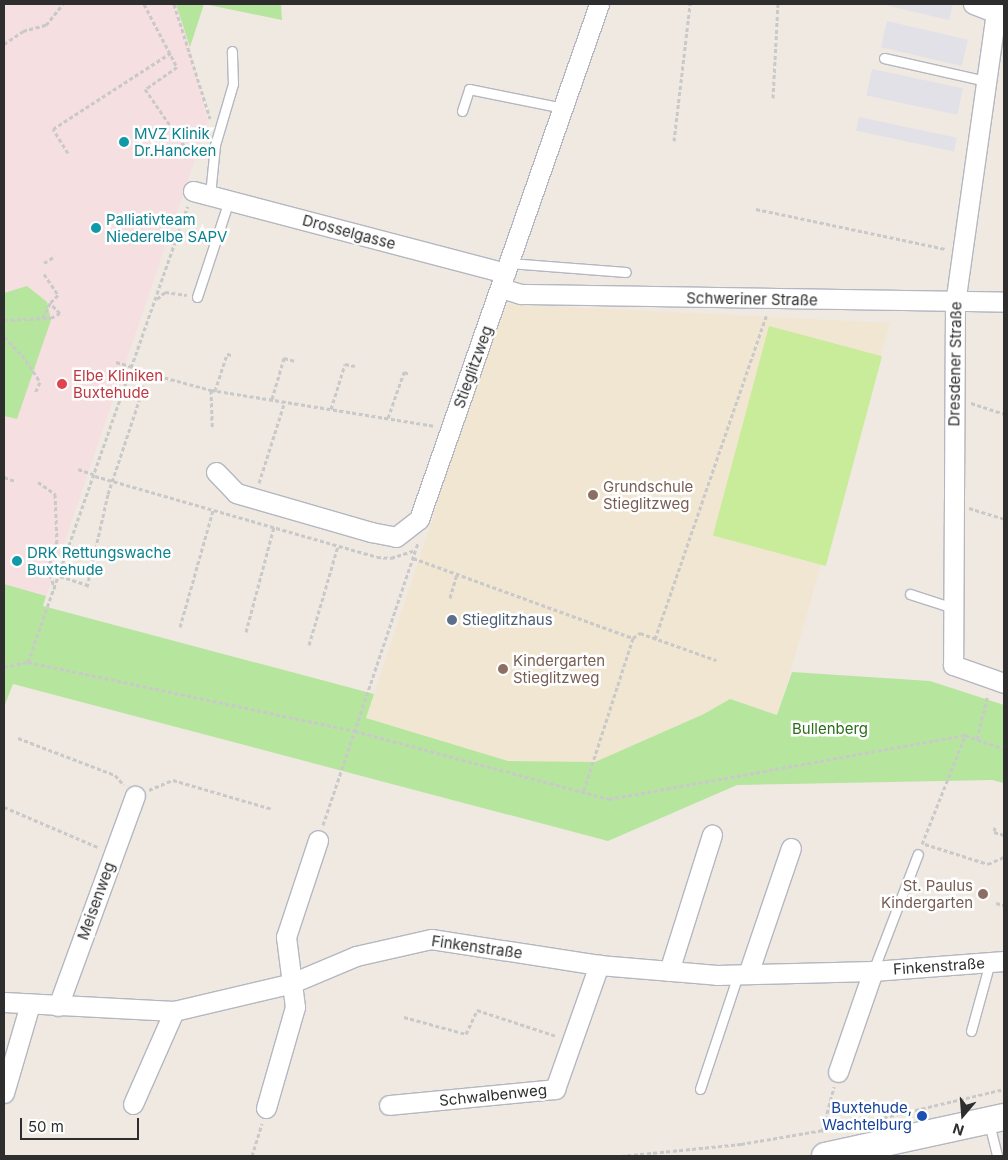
<!DOCTYPE html>
<meta charset="utf-8">
<style>
body{margin:0}
#map{position:relative;width:1008px;height:1160px;overflow:hidden;background:#efe9e1;font-family:Inter,sans-serif}
div>[style]{position:absolute}
[style*='--x']{left:calc(var(--x)*1px);top:calc(var(--y)*1px);width:calc(var(--w)*1px);rotate:calc(var(--a)*1deg)}
.industrial>*{inset:0;background:#e3e1e8;transform-origin:0 0}
.education>*{inset:0;background:#f0e6d1}
.medical>*{inset:0;background:#f5dfe0}
.green>*{inset:0;background:#b6e59e}
.pitch>*{inset:0;background:#c9ec9a;transform-origin:0 0}
.path>*{height:3px;margin-top:-1.5px;transform-origin:0;background:repeating-linear-gradient(90deg,#c9c9c9 0 4px,transparent 0 6.5px)}
.roads{filter:drop-shadow(1px 0 #b4b7c1) drop-shadow(-1px 0 #b4b7c1) drop-shadow(0 1px #b4b7c1) drop-shadow(0 -1px #b4b7c1)}
.lane>*{height:9px;margin:-4.5px;padding:0 4.5px;transform-origin:4.5px;border-radius:4.5px;background:#fff}
.street>*{height:19px;margin:-9.5px;padding:0 9.5px;transform-origin:9.5px;border-radius:9.5px;background:#fff}
.secondary>*{height:26px;margin:-13px;padding:0 13px;transform-origin:13px;border-radius:13px;background:#fff}
.dots>*{width:14px;height:14px;translate:-50% -50%;box-sizing:border-box;border:2px solid #fff;border-radius:50%}
span{translate:-50% -50%;white-space:nowrap;text-align:center;line-height:1.15;-webkit-text-stroke:5px #fff;paint-order:stroke}
.culture-label{font-size:15px;color:#0d838f}
.left{translate:0 -50%;text-align:left}
.street-label{font-size:15px;color:#2e2e2e}
.health-label{font-size:15px;color:#be3a42}
.education-label{font-size:15px;color:#785e54}
.right{translate:-100% -50%;text-align:right}
.service-label{font-size:15px;color:#4e5e75}
.park-label{font-size:15px;color:#2c6e1b}
.transit-label{font-size:15px;color:#164399}
.frame{position:absolute;inset:0;border:5px solid #2e2e2e;pointer-events:none}
.north{position:absolute;left:938px;top:1090px;width:50px;height:50px;-webkit-text-stroke:4px #fff;paint-order:stroke;rotate:198deg;font-size:14px;font-weight:700;line-height:20px;text-align:center;color:#2e2e2e}
.north::after{content:'';display:block;margin:auto;width:18px;height:22px;background:#2e2e2e;clip-path:polygon(50% 0,100% 100%,50% 72%,0 100%)}
.scale{position:absolute;left:20px;top:1118px;width:119px;height:22px;box-sizing:border-box;border:2px solid #2e2e2e;border-top:0;padding-left:6px;font-size:15px;line-height:18px;white-space:nowrap;color:#2e2e2e;-webkit-text-stroke:4px #fff;paint-order:stroke}
</style>
<div id="map">
<div class="industrial">
<div style="clip-path:polygon(890px 4px,953px 4px,949px 20px,889px 6px)"></div>
<div style="left:887px;top:21px;width:83px;height:27px;rotate:13deg"></div>
<div style="left:872px;top:69px;width:93px;height:27px;rotate:12deg"></div>
<div style="left:859px;top:117px;width:100px;height:14px;rotate:12deg"></div>
</div>
<div class="education">
<div style="clip-path:polygon(508px 304px,890px 323px,778px 715px,730px 699px,704px 714px,595px 762px,508px 761px,366px 718px,437px 505px,440px 458px)"></div>
</div>
<div class="medical">
<div style="clip-path:polygon(4px 4px,176px 4px,190px 47px,208px 121px,46px 596px,4px 584px)"></div>
</div>
<div class="green">
<div style="clip-path:polygon(176px 4px,281px 4px,282px 20px,204px 4px,190px 47px)"></div>
<div style="clip-path:polygon(27px 286px,47px 302px,51px 320px,17px 419px,4px 416px,4px 293px)"></div>
<div style="clip-path:polygon(4px 584px,46px 596px,43px 606px,374px 694px,366px 718px,508px 761px,595px 762px,704px 714px,730px 699px,777px 715px,792px 672px,930px 681px,1004px 705px,1004px 783px,992px 780px,737px 785px,608px 841px,13px 684px,4px 707px)"></div>
</div>
<div class="pitch">
<div style="left:769px;top:326px;width:117px;height:217px;rotate:15deg"></div>
</div>
<div class="path">
<div style="--x:144;--y:4;--w:71;--a:62.4"></div>
<div style="--x:177;--y:67;--w:39;--a:145"></div>
<div style="--x:145;--y:89;--w:70;--a:55.4"></div>
<div style="--x:174;--y:4;--w:120;--a:72.5"></div>
<div style="--x:4;--y:44;--w:23;--a:-34"></div>
<div style="--x:23;--y:31;--w:24;--a:-15"></div>
<div style="--x:46;--y:25;--w:27;--a:-51"></div>
<div style="--x:773;--y:98;--w:94;--a:-87"></div>
<div style="--x:674;--y:141;--w:138;--a:-83.3"></div>
<div style="--x:68;--y:153;--w:28;--a:-122"></div>
<div style="--x:53;--y:129;--w:142;--a:-32.9"></div>
<div style="--x:756;--y:209;--w:194;--a:11.9"></div>
<div style="--x:44;--y:263;--w:13;--a:-32"></div>
<div style="--x:44;--y:274;--w:25;--a:56"></div>
<div style="--x:58;--y:295;--w:11;--a:135"></div>
<div style="--x:157;--y:299;--w:11;--a:-41"></div>
<div style="--x:165;--y:292;--w:22;--a:8"></div>
<div style="--x:4;--y:320;--w:47;--a:-2.4"></div>
<div style="--x:51;--y:318;--w:10;--a:-29"></div>
<div style="--x:60;--y:313;--w:14;--a:-135"></div>
<div style="--x:50;--y:303;--w:17;--a:115"></div>
<div style="--x:4;--y:337;--w:25;--a:45"></div>
<div style="--x:22;--y:355;--w:32;--a:56"></div>
<div style="--x:40;--y:382;--w:12;--a:114"></div>
<div style="--x:116;--y:362;--w:18;--a:16"></div>
<div style="--x:133;--y:369;--w:81;--a:15.1"></div>
<div style="--x:211;--y:390;--w:227;--a:9.1"></div>
<div style="--x:211;--y:390;--w:38;--a:88"></div>
<div style="--x:215;--y:391;--w:39;--a:-72"></div>
<div style="--x:227;--y:354;--w:5;--a:11"></div>
<div style="--x:272;--y:399;--w:43;--a:-73.7"></div>
<div style="--x:284;--y:358;--w:11;--a:15"></div>
<div style="--x:971;--y:403;--w:35;--a:18"></div>
<div style="--x:331;--y:409;--w:47;--a:-72.7"></div>
<div style="--x:345;--y:364;--w:10;--a:11"></div>
<div style="--x:388;--y:418;--w:49;--a:-70.8"></div>
<div style="--x:404;--y:372;--w:5;--a:22"></div>
<div style="--x:78;--y:469;--w:18;--a:19"></div>
<div style="--x:95;--y:476;--w:293;--a:16"></div>
<div style="--x:377;--y:557;--w:14;--a:4"></div>
<div style="--x:391;--y:558;--w:25;--a:-18"></div>
<div style="--x:4;--y:477;--w:12;--a:20"></div>
<div style="--x:38;--y:482;--w:21;--a:35"></div>
<div style="--x:55;--y:494;--w:47;--a:87.6"></div>
<div style="--x:57;--y:541;--w:28;--a:108"></div>
<div style="--x:48;--y:568;--w:22;--a:72"></div>
<div style="--x:259;--y:483;--w:86;--a:-72.4"></div>
<div style="--x:969;--y:508;--w:37;--a:17"></div>
<div style="--x:413;--y:558;--w:234;--a:20"></div>
<div style="--x:633;--y:638;--w:163;--a:107.9"></div>
<div style="--x:60;--y:576;--w:29;--a:18"></div>
<div style="--x:87;--y:587;--w:95;--a:-77.3"></div>
<div style="--x:108;--y:494;--w:126;--a:-71.6"></div>
<div style="--x:450;--y:598;--w:25;--a:-74"></div>
<div style="--x:180;--y:627;--w:122;--a:-74.2"></div>
<div style="--x:246;--y:632;--w:109;--a:-75.1"></div>
<div style="--x:633;--y:638;--w:9;--a:-36"></div>
<div style="--x:640;--y:633;--w:81;--a:19.6"></div>
<div style="--x:655;--y:639;--w:344;--a:-71"></div>
<div style="--x:309;--y:645;--w:103;--a:-73.7"></div>
<div style="--x:28;--y:662;--w:334;--a:11.9"></div>
<div style="--x:355;--y:731;--w:263;--a:15"></div>
<div style="--x:609;--y:799;--w:362;--a:-10.2"></div>
<div style="--x:965;--y:735;--w:41;--a:19.7"></div>
<div style="--x:4;--y:667;--w:25;--a:-12"></div>
<div style="--x:28;--y:662;--w:483;--a:-70.7"></div>
<div style="--x:18;--y:738;--w:104;--a:20.9"></div>
<div style="--x:115;--y:775;--w:13;--a:48"></div>
<div style="--x:977;--y:739;--w:46;--a:-76.3"></div>
<div style="--x:149;--y:790;--w:26;--a:-23"></div>
<div style="--x:173;--y:780;--w:103;--a:16.3"></div>
<div style="--x:4;--y:807;--w:104;--a:23.1"></div>
<div style="--x:323;--y:825;--w:299;--a:-71.4"></div>
<div style="--x:995;--y:827;--w:5;--a:101"></div>
<div style="--x:994;--y:832;--w:10;--a:17"></div>
<div style="--x:922;--y:844;--w:116;--a:-68.3"></div>
<div style="--x:925;--y:844;--w:66;--a:17.6"></div>
<div style="--x:988;--y:864;--w:17;--a:-24"></div>
<div style="--x:996;--y:903;--w:8;--a:14"></div>
<div style="--x:404;--y:1017;--w:64;--a:15.3"></div>
<div style="--x:466;--y:1034;--w:26;--a:-65"></div>
<div style="--x:477;--y:1010;--w:83;--a:18.2"></div>
<div style="--x:822;--y:1132;--w:47;--a:-75.1"></div>
<div style="--x:252;--y:1156;--w:34;--a:-73"></div>
<div style="--x:621;--y:1156;--w:121;--a:-5.7"></div>
<div style="--x:741;--y:1144;--w:113;--a:-9.7"></div>
<div style="--x:852;--y:1125;--w:156;--a:-13.3"></div>
</div>
<div class="roads">
<div class="lane">
<div style="--x:884;--y:58;--w:105;--a:12.7"></div>
<div style="--x:462;--y:111;--w:23;--a:-72"></div>
<div style="--x:469;--y:89;--w:96;--a:11.4"></div>
<div style="--x:210;--y:195;--w:50;--a:-84.3"></div>
<div style="--x:215;--y:145;--w:64;--a:-73.6"></div>
<div style="--x:233;--y:84;--w:33;--a:-92"></div>
<div style="--x:509;--y:263;--w:117;--a:4.4"></div>
<div style="--x:197;--y:297;--w:102;--a:-71.7"></div>
<div style="--x:910;--y:594;--w:45;--a:18"></div>
<div style="--x:873;--y:971;--w:125;--a:-69"></div>
<div style="--x:971;--y:1031;--w:72;--a:-74.6"></div>
<div style="--x:700;--y:1089;--w:120;--a:-71.6"></div>
<div style="--x:989;--y:1123;--w:34;--a:76"></div>
</div>
<div class="street">
<div style="--x:973;--y:4;--w:33;--a:21"></div>
<div style="--x:996;--y:12;--w:295;--a:98"></div>
<div style="--x:955;--y:304;--w:361;--a:90.3"></div>
<div style="--x:953;--y:665;--w:54;--a:19.4"></div>
<div style="--x:193;--y:191;--w:323;--a:14.7"></div>
<div style="--x:501;--y:288;--w:21;--a:17"></div>
<div style="--x:521;--y:294;--w:483;--a:0.9"></div>
<div style="--x:216;--y:472;--w:29;--a:46"></div>
<div style="--x:236;--y:493;--w:141;--a:16.1"></div>
<div style="--x:371;--y:532;--w:25;--a:11"></div>
<div style="--x:396;--y:537;--w:29;--a:-38"></div>
<div style="--x:419;--y:519;--w:546;--a:-70.73"></div>
<div style="--x:669;--y:971;--w:143;--a:-72.5"></div>
<div style="--x:748;--y:974;--w:133;--a:-71.2"></div>
<div style="--x:4;--y:1002;--w:170;--a:3"></div>
<div style="--x:174;--y:1011;--w:121;--a:-13.3"></div>
<div style="--x:292;--y:983;--w:69;--a:-22.9"></div>
<div style="--x:356;--y:956;--w:77;--a:-12.8"></div>
<div style="--x:431;--y:939;--w:170;--a:8.8"></div>
<div style="--x:599;--y:965;--w:118;--a:4.8"></div>
<div style="--x:717;--y:975;--w:156;--a:-1.5"></div>
<div style="--x:873;--y:971;--w:131;--a:-4.4"></div>
<div style="--x:58;--y:1006;--w:224;--a:-69.9"></div>
<div style="--x:838;--y:1072;--w:107;--a:-70.9"></div>
<div style="--x:4;--y:1093;--w:93;--a:-73.7"></div>
<div style="--x:133;--y:1104;--w:102;--a:-66.2"></div>
<div style="--x:389;--y:1105;--w:167;--a:-5.5"></div>
<div style="--x:555;--y:1089;--w:132;--a:-70.5"></div>
<div style="--x:266;--y:1108;--w:105;--a:-74"></div>
<div style="--x:295;--y:1007;--w:71;--a:-97.3"></div>
<div style="--x:286;--y:937;--w:102;--a:-71.7"></div>
</div>
<div class="secondary">
<div style="--x:825;--y:1156;--w:183;--a:-12.3"></div>
</div>
</div>
<div class="dots">
<div style="left:124px;top:142px;background:#0f9aa8"></div>
<div style="left:96px;top:228px;background:#0f9aa8"></div>
<div style="left:62px;top:384px;background:#e0444e"></div>
<div style="left:593px;top:495px;background:#8d6e63"></div>
<div style="left:17px;top:561px;background:#0f9aa8"></div>
<div style="left:452px;top:620px;background:#5c6f8a"></div>
<div style="left:503px;top:669px;background:#8d6e63"></div>
<div style="left:983px;top:894px;background:#8d6e63"></div>
<div style="left:922px;top:1116px;background:#1a4fb4"></div>
</div>
<div class="culture-label">
<span class="left" style="left:134px;top:142px">MVZ Klinik<br>Dr.Hancken</span>
<span class="left" style="left:106px;top:228px">Palliativteam<br>Niederelbe SAPV</span>
<span class="left" style="left:27px;top:561px">DRK Rettungswache<br>Buxtehude</span>
</div>
<div class="street-label">
<span style="left:349px;top:232px;rotate:15deg">Drosselgasse</span>
<span style="left:752px;top:299px;rotate:1deg">Schweriner Straße</span>
<span style="left:955px;top:364px;rotate:-89deg">Dresdener Straße</span>
<span style="left:473px;top:367px;rotate:-70deg">Stieglitzweg</span>
<span style="left:96px;top:901px;rotate:-70deg">Meisenweg</span>
<span style="left:477px;top:947px;rotate:8deg">Finkenstraße</span>
<span style="left:939px;top:966px;rotate:-4deg">Finkenstraße</span>
<span style="left:493px;top:1095px;rotate:-6deg">Schwalbenweg</span>
</div>
<div class="health-label">
<span class="left" style="left:73px;top:384px">Elbe Kliniken<br>Buxtehude</span>
</div>
<div class="education-label">
<span class="left" style="left:603px;top:495px">Grundschule<br>Stieglitzweg</span>
<span class="left" style="left:513px;top:669px">Kindergarten<br>Stieglitzweg</span>
<span class="right" style="left:973px;top:894px">St. Paulus<br>Kindergarten</span>
</div>
<div class="service-label">
<span class="left" style="left:462px;top:620px">Stieglitzhaus</span>
</div>
<div class="park-label">
<span style="left:830px;top:729px">Bullenberg</span>
</div>
<div class="transit-label">
<span class="right" style="left:912px;top:1116px">Buxtehude,<br>Wachtelburg</span>
</div>
<div class="frame"></div>
<div class="north">N</div>
<div class="scale">50 m</div>
</div>
